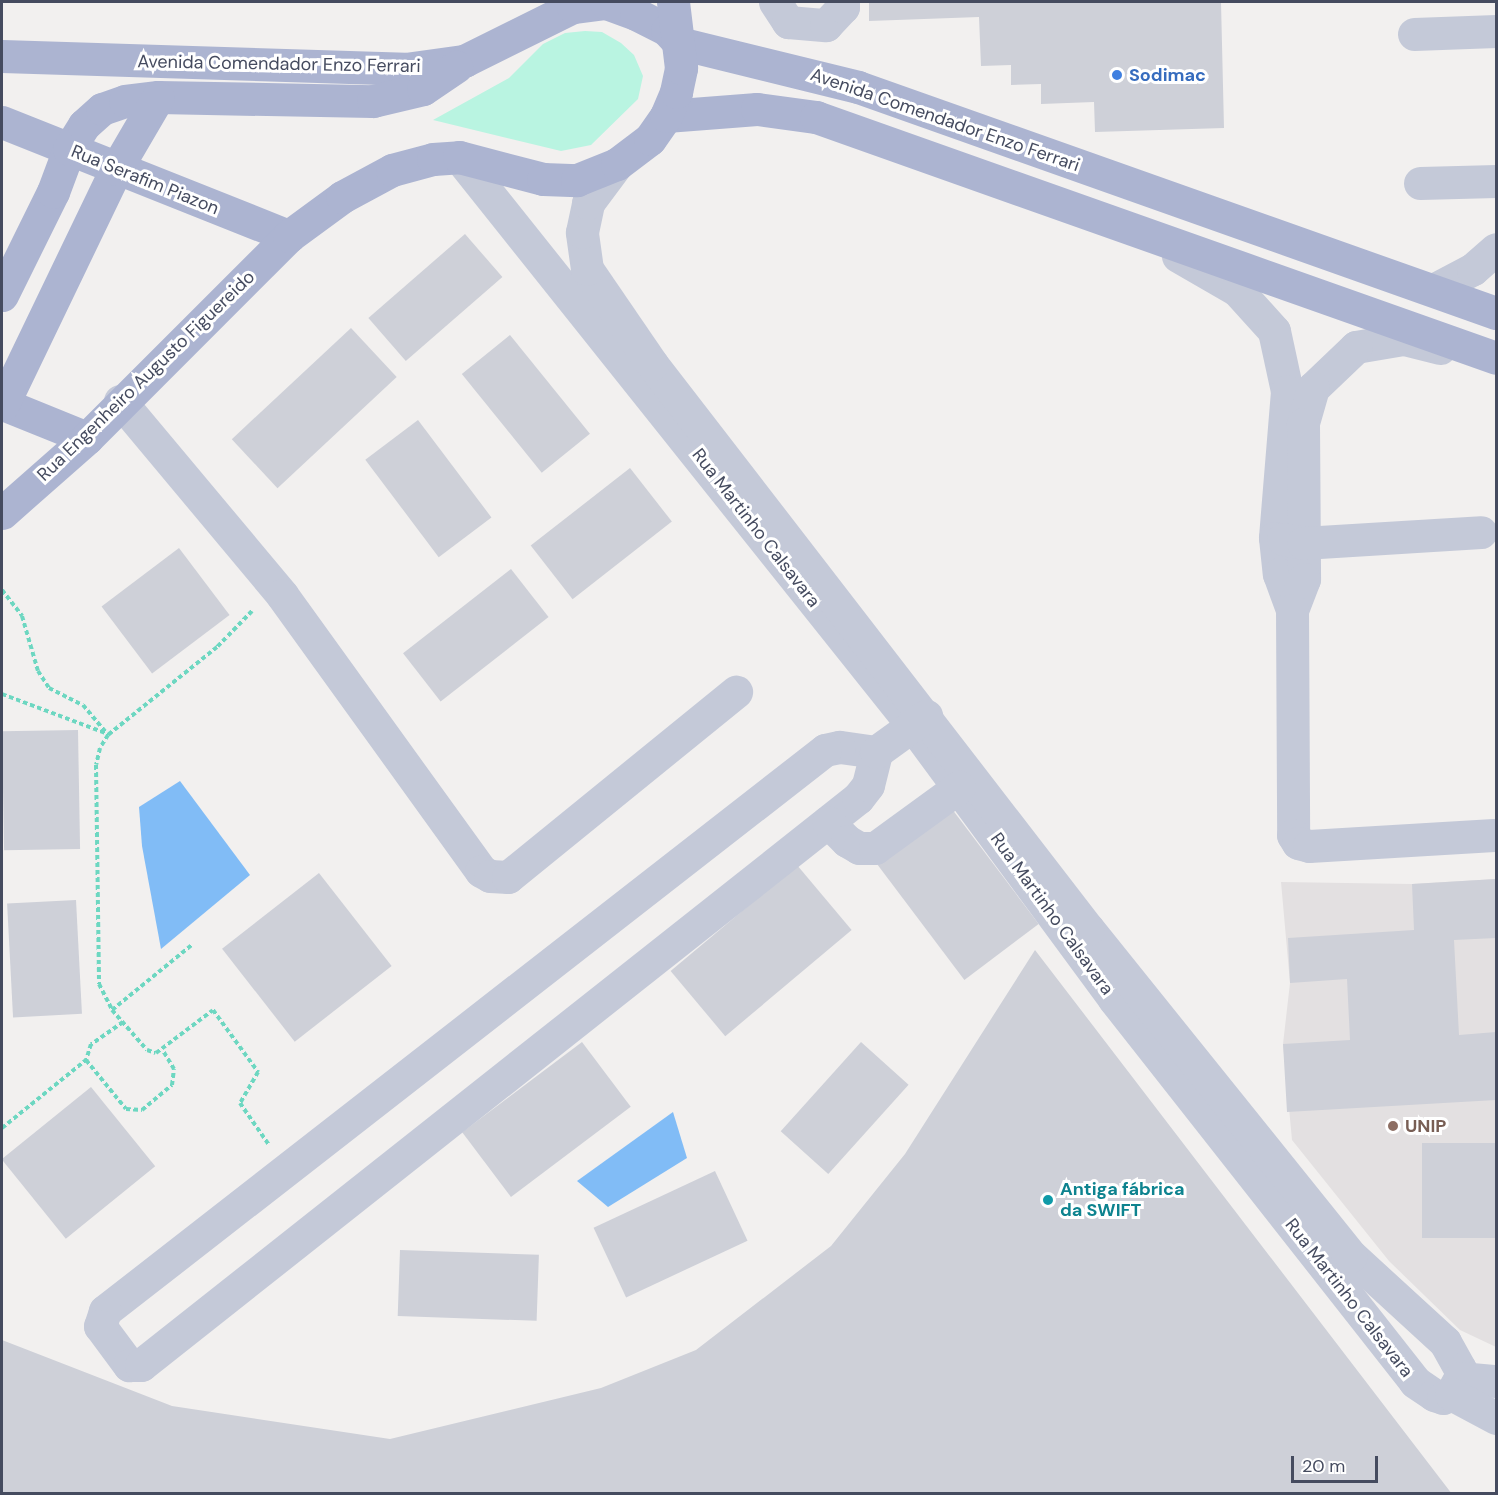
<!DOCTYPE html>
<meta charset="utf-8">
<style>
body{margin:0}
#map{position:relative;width:1498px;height:1495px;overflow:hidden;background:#f2f0ef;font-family:"DM Sans",sans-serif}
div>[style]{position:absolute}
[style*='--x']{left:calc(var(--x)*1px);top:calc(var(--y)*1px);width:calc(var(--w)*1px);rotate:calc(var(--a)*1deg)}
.education>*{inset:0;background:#e3e0e1}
.green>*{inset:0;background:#b9f4e1}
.water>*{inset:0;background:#81bcf6}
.building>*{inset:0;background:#ced0d8;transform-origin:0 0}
.path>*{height:4px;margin-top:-2px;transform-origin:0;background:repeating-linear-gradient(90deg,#6dd7c1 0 4.5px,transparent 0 7.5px)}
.minor>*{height:33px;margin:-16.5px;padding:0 16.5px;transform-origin:16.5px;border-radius:16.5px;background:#c4c9d8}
.major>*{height:33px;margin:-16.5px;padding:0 16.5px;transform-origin:16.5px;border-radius:16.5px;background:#acb4d1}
.dots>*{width:16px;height:16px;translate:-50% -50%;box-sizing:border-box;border:3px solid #fff;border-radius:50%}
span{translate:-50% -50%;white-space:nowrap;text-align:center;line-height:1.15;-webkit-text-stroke:6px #fff;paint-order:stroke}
.street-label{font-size:18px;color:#454b5f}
.shop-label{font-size:18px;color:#366cbe;font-weight:700}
.left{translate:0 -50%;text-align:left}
.education-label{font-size:18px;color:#785e54;font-weight:700}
.culture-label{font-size:18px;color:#0d838f;font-weight:700}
.frame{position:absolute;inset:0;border:3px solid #454b5f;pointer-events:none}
.scale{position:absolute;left:1291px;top:1456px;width:87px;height:27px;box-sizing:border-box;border:3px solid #454b5f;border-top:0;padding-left:8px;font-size:18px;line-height:21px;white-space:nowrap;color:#454b5f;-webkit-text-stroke:4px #fff;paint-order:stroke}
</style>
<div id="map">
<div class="education">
<div style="clip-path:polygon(1496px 879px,1496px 1347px,1460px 1330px,1389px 1261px,1292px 1140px,1283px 1044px,1290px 983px,1281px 882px,1412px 884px)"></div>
</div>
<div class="green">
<div style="clip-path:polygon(585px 31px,602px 32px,621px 43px,634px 55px,643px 76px,638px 99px,591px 145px,561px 151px,433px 120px,509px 78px,543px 44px,565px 33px)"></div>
</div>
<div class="water">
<div style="clip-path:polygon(180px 781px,250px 875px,161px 949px,142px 846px,139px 807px)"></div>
<div style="clip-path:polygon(673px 1112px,687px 1158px,608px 1207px,577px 1181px)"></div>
</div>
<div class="building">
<div style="clip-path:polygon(869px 2px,1221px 2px,1224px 128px,1095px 132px,1094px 102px,1041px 104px,1041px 84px,1011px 85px,1011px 65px,981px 66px,979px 17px,869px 21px)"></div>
<div style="left:465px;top:234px;width:57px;height:128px;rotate:49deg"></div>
<div style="left:351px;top:328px;width:67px;height:163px;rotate:47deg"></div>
<div style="left:510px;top:335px;width:127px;height:62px;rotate:51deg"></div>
<div style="left:418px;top:420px;width:122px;height:66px;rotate:53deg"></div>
<div style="left:630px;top:468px;width:68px;height:126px;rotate:52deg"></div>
<div style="left:179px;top:548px;width:84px;height:97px;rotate:53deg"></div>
<div style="left:511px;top:569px;width:61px;height:137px;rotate:52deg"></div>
<div style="left:78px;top:730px;width:119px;height:76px;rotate:89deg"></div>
<div style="left:952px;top:809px;width:144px;height:93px;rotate:53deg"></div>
<div style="left:797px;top:865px;width:85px;height:165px;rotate:50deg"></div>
<div style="left:319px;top:873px;width:118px;height:123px;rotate:52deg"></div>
<div style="clip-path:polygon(1496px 879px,1496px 938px,1454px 940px,1459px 1035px,1496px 1032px,1496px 1100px,1287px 1112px,1283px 1044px,1350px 1040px,1347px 979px,1290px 983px,1288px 938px,1414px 930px,1412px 884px)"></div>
<div style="left:76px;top:900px;width:114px;height:69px;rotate:87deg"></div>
<div style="clip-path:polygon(1035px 950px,1452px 1494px,2px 1494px,2px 1340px,172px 1406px,390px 1439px,601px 1388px,696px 1350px,831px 1246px,905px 1154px)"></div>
<div style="left:582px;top:1042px;width:81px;height:150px;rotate:53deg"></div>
<div style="left:861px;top:1042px;width:64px;height:120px;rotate:42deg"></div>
<div style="left:91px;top:1087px;width:102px;height:115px;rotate:51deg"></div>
<div style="left:1496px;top:1143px;width:95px;height:74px;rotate:90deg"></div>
<div style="left:715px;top:1171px;width:77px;height:134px;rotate:65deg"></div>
<div style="left:400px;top:1250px;width:139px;height:66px;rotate:2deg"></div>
</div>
<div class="path">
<div style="--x:2;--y:590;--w:33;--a:52"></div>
<div style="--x:22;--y:616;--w:57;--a:73.8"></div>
<div style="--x:38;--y:671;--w:20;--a:57"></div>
<div style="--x:49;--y:688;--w:38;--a:27"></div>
<div style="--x:83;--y:705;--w:39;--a:50"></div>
<div style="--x:252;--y:611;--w:50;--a:134.2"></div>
<div style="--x:217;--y:647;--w:140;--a:141.1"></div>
<div style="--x:108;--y:735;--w:15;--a:122"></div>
<div style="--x:100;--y:748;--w:17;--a:103"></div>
<div style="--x:96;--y:765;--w:219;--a:89.2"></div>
<div style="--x:99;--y:984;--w:29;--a:63"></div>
<div style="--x:112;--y:1010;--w:53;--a:48.8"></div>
<div style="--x:147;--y:1050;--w:9;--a:18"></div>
<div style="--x:156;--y:1053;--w:71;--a:-37"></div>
<div style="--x:213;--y:1010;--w:77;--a:54"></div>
<div style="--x:258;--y:1072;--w:36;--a:120"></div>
<div style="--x:240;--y:1103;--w:51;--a:55.4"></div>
<div style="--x:2;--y:694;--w:113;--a:20.7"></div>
<div style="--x:112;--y:1010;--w:104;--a:-39.2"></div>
<div style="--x:123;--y:1022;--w:39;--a:145"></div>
<div style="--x:91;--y:1044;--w:17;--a:107"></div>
<div style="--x:86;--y:1060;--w:63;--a:50.8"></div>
<div style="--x:126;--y:1109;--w:16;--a:4"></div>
<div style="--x:142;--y:1110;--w:39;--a:-40"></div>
<div style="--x:172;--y:1085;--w:16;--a:-83"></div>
<div style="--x:174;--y:1069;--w:21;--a:-121"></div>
<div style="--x:2;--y:1128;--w:108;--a:-39"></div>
</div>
<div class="minor">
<div style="--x:775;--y:2;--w:24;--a:57"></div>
<div style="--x:788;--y:22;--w:38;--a:5"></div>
<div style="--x:826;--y:25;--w:25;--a:-47"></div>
<div style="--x:843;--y:7;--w:5;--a:-90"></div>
<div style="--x:1414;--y:34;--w:82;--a:-2.1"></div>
<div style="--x:459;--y:157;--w:728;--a:51.41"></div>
<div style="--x:913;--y:726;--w:339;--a:53.6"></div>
<div style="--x:1114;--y:999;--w:487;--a:51.8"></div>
<div style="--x:1415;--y:1382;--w:23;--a:34"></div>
<div style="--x:1434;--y:1395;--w:9;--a:18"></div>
<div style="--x:1443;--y:1398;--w:9;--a:-27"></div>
<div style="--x:1451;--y:1394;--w:18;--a:-61"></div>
<div style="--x:1460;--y:1378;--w:9;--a:-90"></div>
<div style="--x:1460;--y:1369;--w:31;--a:-119"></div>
<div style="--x:1445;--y:1342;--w:127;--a:-137.5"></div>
<div style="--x:1351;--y:1256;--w:420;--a:-128.8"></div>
<div style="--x:1088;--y:929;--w:714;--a:-127.66"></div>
<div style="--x:652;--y:364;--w:115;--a:-124.4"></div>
<div style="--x:587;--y:269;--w:37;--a:-98"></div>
<div style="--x:582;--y:232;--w:30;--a:-78"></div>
<div style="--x:588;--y:203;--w:49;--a:-53.4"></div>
<div style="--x:1420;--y:183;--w:76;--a:-1.5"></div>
<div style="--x:1178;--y:256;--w:68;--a:30"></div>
<div style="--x:1237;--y:290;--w:55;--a:47.9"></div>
<div style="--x:1274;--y:331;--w:61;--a:77.8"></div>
<div style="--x:1287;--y:391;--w:147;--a:94.7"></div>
<div style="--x:1275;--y:538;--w:36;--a:84"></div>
<div style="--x:1279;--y:574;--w:38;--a:70"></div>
<div style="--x:1433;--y:290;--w:45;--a:-27.7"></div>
<div style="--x:1473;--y:269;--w:30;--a:-41"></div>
<div style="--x:1440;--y:348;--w:38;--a:-166"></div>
<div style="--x:1403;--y:339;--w:48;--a:170.3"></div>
<div style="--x:1356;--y:347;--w:59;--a:136.4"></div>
<div style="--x:1313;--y:388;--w:37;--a:106"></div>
<div style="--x:1303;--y:424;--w:155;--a:89.6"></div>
<div style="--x:1304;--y:579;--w:33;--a:111"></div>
<div style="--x:1292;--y:610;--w:225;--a:89.7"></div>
<div style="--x:1293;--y:835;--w:9;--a:58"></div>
<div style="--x:1298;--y:843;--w:11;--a:15"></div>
<div style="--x:1309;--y:846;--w:185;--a:-3.4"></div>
<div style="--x:120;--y:401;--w:253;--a:50.1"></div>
<div style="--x:282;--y:595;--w:340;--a:54.2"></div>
<div style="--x:481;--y:871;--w:10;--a:29"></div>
<div style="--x:490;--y:876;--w:18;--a:3"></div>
<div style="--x:508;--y:877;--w:294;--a:-39.1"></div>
<div style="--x:1283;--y:539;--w:20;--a:11"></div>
<div style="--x:1303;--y:543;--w:178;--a:-3.5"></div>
<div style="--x:876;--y:752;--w:37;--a:-172"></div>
<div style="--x:839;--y:747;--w:14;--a:168"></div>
<div style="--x:825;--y:750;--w:913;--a:142.08"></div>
<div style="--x:105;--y:1311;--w:16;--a:108"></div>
<div style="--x:100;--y:1326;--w:49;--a:53.4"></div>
<div style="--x:129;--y:1365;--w:12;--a:0"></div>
<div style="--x:141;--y:1365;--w:914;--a:-38.34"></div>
<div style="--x:858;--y:798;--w:16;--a:-52"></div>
<div style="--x:868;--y:785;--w:34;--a:-76"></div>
<div style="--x:876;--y:752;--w:62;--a:-35.8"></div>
<div style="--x:828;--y:822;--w:27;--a:45"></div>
<div style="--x:847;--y:841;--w:14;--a:30"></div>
<div style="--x:859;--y:848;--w:16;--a:0"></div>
<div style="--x:875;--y:848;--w:104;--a:-36"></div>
<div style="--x:1460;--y:1378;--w:36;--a:5"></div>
<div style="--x:1451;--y:1394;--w:51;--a:28.1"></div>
</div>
<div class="major">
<div style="--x:2;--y:56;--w:403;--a:1.8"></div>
<div style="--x:405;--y:69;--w:60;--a:-7.7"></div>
<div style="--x:464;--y:61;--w:122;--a:-26.4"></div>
<div style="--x:573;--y:7;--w:33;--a:-7"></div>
<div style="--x:606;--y:3;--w:32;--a:20"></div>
<div style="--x:636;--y:14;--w:35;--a:27"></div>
<div style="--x:667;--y:30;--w:18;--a:47"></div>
<div style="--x:679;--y:43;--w:184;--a:13.8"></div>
<div style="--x:858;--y:87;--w:677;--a:19.51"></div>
<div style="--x:666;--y:116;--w:91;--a:-4.4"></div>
<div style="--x:757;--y:109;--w:60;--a:7.7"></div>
<div style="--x:816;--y:117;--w:721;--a:19.51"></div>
<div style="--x:2;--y:122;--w:309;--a:21.7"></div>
<div style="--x:2;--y:295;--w:115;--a:-63.7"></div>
<div style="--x:53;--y:192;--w:46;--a:-69.6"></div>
<div style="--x:69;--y:149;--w:28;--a:-58"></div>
<div style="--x:84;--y:125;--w:24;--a:-42"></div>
<div style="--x:102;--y:109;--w:24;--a:-19"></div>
<div style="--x:125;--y:101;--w:33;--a:-7"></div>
<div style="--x:158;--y:97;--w:215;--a:1.1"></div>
<div style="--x:373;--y:101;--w:51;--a:-13.5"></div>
<div style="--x:423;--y:89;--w:40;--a:-34"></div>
<div style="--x:87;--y:438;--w:91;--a:-158"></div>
<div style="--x:3;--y:404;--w:261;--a:-64.3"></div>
<div style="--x:116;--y:169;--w:83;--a:-59.7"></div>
<div style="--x:2;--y:513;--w:113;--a:-41.4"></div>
<div style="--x:87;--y:438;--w:286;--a:-45"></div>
<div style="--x:289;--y:236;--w:66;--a:-36.3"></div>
<div style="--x:342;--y:197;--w:57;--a:-28.4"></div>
<div style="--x:392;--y:170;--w:42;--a:-15"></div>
<div style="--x:433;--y:159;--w:26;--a:-4"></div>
<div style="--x:459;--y:157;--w:87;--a:14.7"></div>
<div style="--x:543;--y:179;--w:34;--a:2"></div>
<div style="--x:577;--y:180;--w:43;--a:-21.8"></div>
<div style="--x:617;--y:164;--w:41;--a:-37.1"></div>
<div style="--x:650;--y:139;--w:28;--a:-55"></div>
<div style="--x:666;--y:116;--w:26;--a:-67"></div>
<div style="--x:676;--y:92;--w:25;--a:-78"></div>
<div style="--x:681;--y:68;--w:66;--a:-96.9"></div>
</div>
<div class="dots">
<div style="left:1117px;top:75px;background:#3f7fe0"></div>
<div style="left:1393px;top:1126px;background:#8d6e63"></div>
<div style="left:1048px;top:1200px;background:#0f9aa8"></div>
</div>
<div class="street-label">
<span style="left:279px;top:64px;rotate:1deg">Avenida Comendador Enzo Ferrari</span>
<span style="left:945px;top:120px;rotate:19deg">Avenida Comendador Enzo Ferrari</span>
<span style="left:145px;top:180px;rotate:22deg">Rua Serafim Piazon</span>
<span style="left:146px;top:376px;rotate:-44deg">Rua Engenheiro Augusto Figuereido</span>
<span style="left:756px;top:528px;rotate:52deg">Rua Martinho Calsavara</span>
<span style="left:1052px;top:914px;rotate:54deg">Rua Martinho Calsavara</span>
<span style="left:1349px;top:1298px;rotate:52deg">Rua Martinho Calsavara</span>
</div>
<div class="shop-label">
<span class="left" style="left:1129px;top:75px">Sodimac</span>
</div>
<div class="education-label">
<span class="left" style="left:1405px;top:1126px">UNIP</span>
</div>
<div class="culture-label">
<span class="left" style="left:1060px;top:1200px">Antiga fábrica<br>da SWIFT</span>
</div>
<div class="frame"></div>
<div class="scale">20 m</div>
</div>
